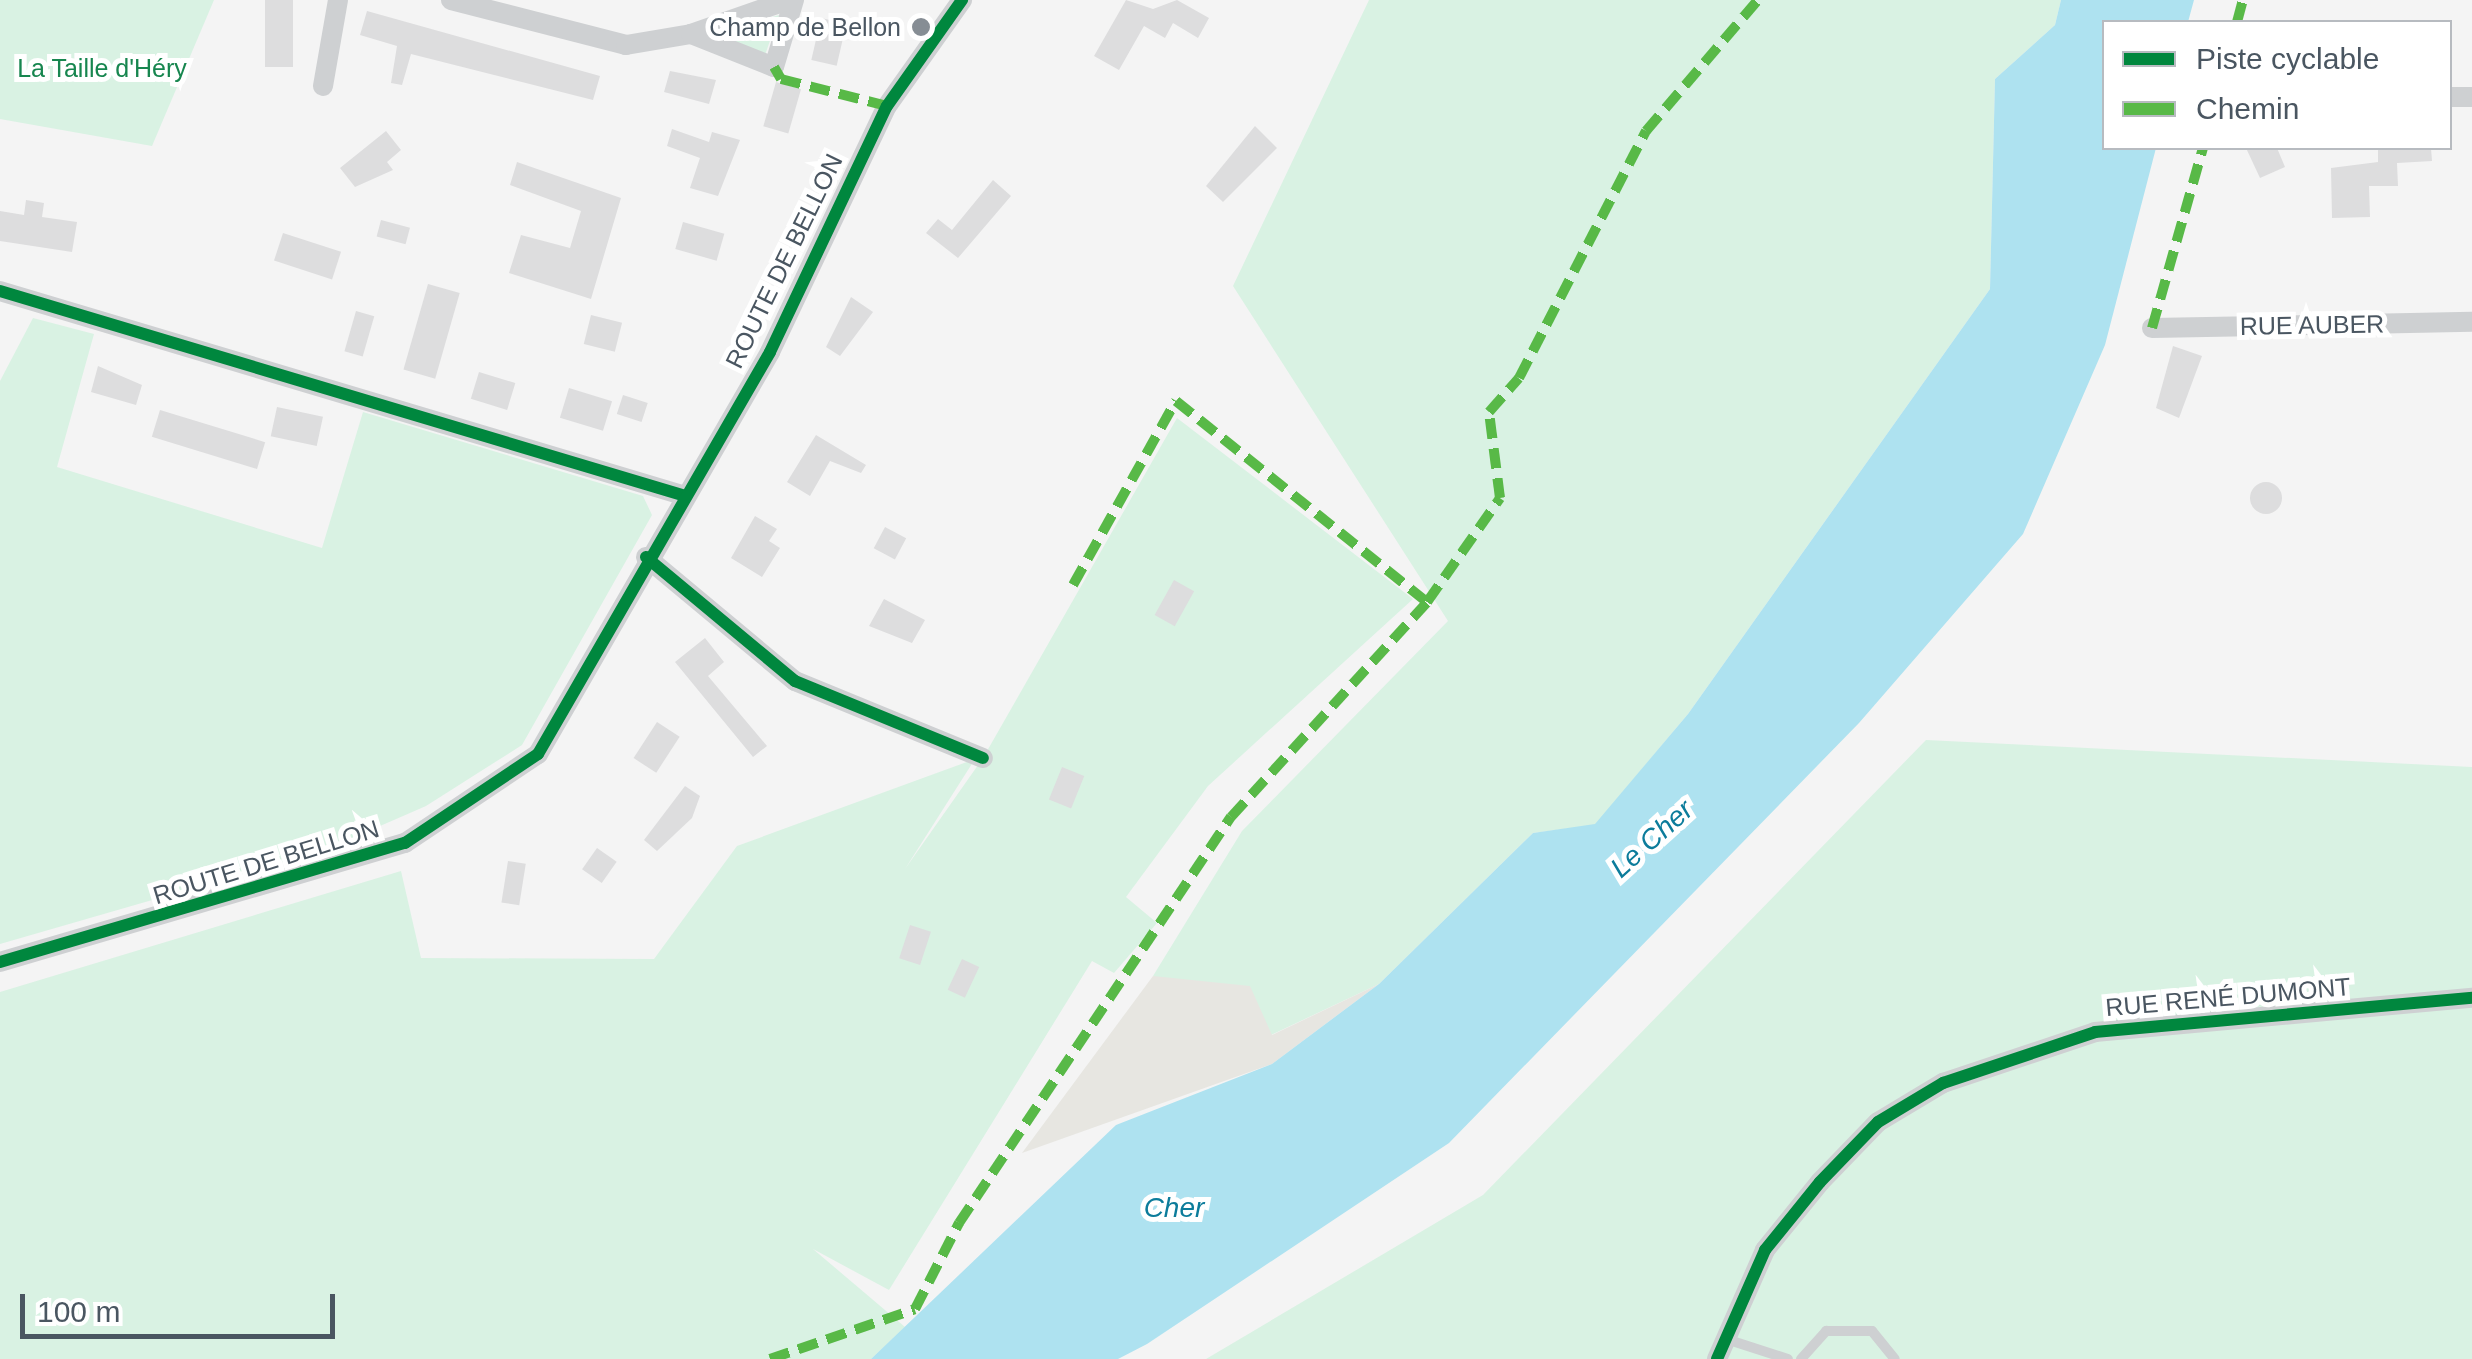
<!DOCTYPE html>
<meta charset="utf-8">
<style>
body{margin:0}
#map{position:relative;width:2472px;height:1359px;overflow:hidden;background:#f4f4f4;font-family:Helvetica,sans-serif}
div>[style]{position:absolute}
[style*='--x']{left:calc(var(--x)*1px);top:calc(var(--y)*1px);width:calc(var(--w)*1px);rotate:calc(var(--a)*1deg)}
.green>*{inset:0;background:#d9f2e3}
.sand>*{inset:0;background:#e7e6e1}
.water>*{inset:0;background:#aee2f0}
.building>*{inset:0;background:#ddddde;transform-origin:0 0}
.round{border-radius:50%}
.lane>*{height:10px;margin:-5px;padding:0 5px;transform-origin:5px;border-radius:5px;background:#ced0d2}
.street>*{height:20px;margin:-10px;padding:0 10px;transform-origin:10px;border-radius:10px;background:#ced0d2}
.quiet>*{height:10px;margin-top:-5px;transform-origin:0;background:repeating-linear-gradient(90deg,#58b947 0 20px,transparent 0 30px)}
.cycleway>*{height:12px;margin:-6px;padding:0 6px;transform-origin:6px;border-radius:6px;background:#00873e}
.dots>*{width:28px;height:28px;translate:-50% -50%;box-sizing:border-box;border:5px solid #fff;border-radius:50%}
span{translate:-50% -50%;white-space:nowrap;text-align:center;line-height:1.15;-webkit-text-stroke:10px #fff;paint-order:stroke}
.poi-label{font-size:25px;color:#4a5661}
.right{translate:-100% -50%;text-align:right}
.park-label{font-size:25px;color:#17864f}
.street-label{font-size:25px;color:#4a5661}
.water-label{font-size:28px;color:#0c7c9b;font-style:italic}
.legend{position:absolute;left:2102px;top:20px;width:350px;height:130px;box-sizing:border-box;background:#fff;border:2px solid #b7bbc0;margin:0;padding:12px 18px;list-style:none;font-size:30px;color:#4a5661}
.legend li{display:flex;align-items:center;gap:20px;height:50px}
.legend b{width:50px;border:2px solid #b7bbc0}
.scale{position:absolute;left:20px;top:1294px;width:315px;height:45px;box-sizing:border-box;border:5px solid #4a5661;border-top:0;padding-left:12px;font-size:30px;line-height:35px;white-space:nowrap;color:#4a5661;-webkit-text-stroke:8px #fff;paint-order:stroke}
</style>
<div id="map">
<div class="green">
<div style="clip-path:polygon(0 0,214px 0,152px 146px,0 119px)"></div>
<div style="clip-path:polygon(1369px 0,2061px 0,2055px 25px,1995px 79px,1990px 289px,1688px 714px,1595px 825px,1533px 833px,1379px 984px,1271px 1035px,1153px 976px,1242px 831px,1448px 621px,1233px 286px)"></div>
<div style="clip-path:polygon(779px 15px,765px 55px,711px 36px)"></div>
<div style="clip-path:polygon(33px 318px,94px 334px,57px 467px,322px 548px,363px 412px,643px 496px,652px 515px,522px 745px,426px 806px,325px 850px,0 944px,0 381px)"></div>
<div style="clip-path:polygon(1177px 418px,1413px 599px,1208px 786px,1126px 897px,1157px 923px,1114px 973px,1092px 961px,889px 1290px,813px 1249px,905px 1327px,871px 1359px,0 1359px,0 992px,401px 871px,421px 958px,654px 959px,737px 846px,975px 759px,905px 869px,983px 758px)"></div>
<div style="clip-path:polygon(1926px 740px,2472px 767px,2472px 1359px,1206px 1359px,1483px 1195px)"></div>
</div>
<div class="sand">
<div style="clip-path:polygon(1153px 976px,1250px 986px,1272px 1035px,1379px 984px,1272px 1064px,1022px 1153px)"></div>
</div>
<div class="water">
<div style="clip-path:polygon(2061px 0,2194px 0,2188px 22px,2104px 22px,2104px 148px,2156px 148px,2105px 345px,2023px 534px,1859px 723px,1449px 1143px,1147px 1344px,1118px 1359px,871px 1359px,1116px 1125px,1272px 1064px,1379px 984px,1533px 833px,1595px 824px,1688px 714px,1990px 289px,1995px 79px,2055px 25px)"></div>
</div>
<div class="building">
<div style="left:265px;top:0;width:28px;height:67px"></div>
<div style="clip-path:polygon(1126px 0,1153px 9px,1177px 0,1209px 18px,1198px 38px,1173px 23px,1165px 38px,1144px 26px,1119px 70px,1094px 56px)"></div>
<div style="clip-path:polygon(367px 11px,600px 76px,593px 100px,411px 54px,402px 85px,391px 83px,397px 46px,360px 35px)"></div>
<div style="left:821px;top:18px;width:26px;height:43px;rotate:13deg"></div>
<div style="clip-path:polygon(670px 71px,716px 80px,709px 104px,664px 92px)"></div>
<div style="left:776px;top:82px;width:26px;height:46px;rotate:16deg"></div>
<div style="clip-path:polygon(1255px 126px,1277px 148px,1223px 202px,1206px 186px)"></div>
<div style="clip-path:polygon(672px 129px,709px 142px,712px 132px,740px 140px,718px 196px,690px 188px,700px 158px,667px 146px)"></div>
<div style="clip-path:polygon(386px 131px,401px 150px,387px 162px,393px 170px,355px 187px,340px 168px)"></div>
<div style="clip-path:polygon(2246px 148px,2277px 148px,2285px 167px,2260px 178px)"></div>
<div style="clip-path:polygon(2378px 148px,2431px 148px,2432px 161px,2397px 163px,2398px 186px,2369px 186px,2370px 217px,2332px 218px,2331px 168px,2378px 162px)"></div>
<div style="clip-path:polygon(517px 162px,621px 198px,591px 299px,509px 273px,521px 235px,570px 248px,581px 211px,510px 185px)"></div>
<div style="clip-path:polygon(993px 180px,1011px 196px,958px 258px,926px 233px,938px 219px,952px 230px)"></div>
<div style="clip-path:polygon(26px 200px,44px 203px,42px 217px,77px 222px,72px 252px,0 241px,0 211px,24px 215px)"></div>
<div style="left:381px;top:220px;width:30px;height:17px;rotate:15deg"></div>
<div style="left:683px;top:222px;width:43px;height:28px;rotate:16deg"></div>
<div style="left:283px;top:233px;width:61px;height:29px;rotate:18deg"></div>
<div style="left:428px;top:284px;width:33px;height:89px;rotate:16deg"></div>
<div style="clip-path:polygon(851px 297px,873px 312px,840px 356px,826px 347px)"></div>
<div style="left:356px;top:311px;width:19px;height:42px;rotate:16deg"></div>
<div style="left:591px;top:315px;width:32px;height:30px;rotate:14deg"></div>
<div style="clip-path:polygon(2173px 346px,2202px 356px,2179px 418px,2156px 408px)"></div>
<div style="clip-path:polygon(98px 366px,142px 385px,136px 405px,91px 392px)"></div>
<div style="left:479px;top:372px;width:38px;height:28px;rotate:17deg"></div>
<div style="left:569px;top:388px;width:45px;height:31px;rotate:17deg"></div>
<div style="left:623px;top:395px;width:26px;height:20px;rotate:18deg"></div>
<div style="left:277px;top:407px;width:47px;height:30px;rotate:12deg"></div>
<div style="left:160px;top:410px;width:110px;height:28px;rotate:17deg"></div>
<div style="clip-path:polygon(816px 435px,866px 465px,861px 473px,830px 461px,810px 496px,787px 482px)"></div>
<div class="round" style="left:2250px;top:482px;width:32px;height:32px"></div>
<div style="clip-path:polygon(755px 516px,777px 529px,769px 541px,780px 548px,762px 577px,731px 558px)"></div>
<div style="left:885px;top:527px;width:24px;height:24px;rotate:28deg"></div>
<div style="left:1174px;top:580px;width:23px;height:40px;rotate:29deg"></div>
<div style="clip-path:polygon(884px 599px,925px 620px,912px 643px,869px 626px)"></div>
<div style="clip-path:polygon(705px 638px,724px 662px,708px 676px,767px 746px,753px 757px,675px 662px)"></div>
<div style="left:657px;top:722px;width:27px;height:43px;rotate:33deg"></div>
<div style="left:1062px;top:767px;width:24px;height:35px;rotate:22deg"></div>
<div style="clip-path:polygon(685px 786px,700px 796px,692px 818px,657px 851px,644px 840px)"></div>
<div style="left:597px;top:848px;width:24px;height:26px;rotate:35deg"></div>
<div style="left:508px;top:861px;width:18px;height:42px;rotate:9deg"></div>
<div style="left:910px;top:925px;width:22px;height:35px;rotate:18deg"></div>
<div style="left:962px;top:959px;width:19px;height:34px;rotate:25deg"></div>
</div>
<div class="lane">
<div style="--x:1726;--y:1339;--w:65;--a:17.9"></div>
<div style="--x:1801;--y:1359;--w:38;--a:-48"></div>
<div style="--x:1826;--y:1331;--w:46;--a:0"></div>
<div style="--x:1872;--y:1331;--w:36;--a:51"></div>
</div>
<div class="street">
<div style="--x:451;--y:0;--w:181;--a:14.4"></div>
<div style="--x:626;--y:45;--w:66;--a:-9.6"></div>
<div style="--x:691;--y:34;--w:89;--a:21.7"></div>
<div style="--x:774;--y:67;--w:70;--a:-73.4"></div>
<div style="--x:691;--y:34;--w:103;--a:-19.3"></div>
<div style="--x:323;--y:86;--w:87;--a:-80.1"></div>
<div style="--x:2450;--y:97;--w:22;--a:0"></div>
<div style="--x:0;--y:291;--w:712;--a:16.65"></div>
<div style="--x:2152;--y:328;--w:320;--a:-1.1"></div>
<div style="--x:646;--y:557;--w:194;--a:39.8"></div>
<div style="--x:795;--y:681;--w:203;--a:22.3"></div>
<div style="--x:0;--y:962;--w:422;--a:-16.4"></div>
<div style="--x:405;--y:843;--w:160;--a:-33.8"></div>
<div style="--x:538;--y:754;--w:464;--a:-60"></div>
<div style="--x:770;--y:352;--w:272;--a:-64.6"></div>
<div style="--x:887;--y:106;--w:130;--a:-54.7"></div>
<div style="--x:1717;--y:1359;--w:119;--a:-66.2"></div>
<div style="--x:1765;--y:1250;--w:87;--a:-51"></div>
<div style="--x:1820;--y:1182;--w:83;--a:-46"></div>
<div style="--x:1878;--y:1122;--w:76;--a:-31"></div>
<div style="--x:1943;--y:1083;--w:160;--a:-18.5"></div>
<div style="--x:2095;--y:1032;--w:379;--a:-5.2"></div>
</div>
<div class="quiet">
<div style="--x:2237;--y:22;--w:23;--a:-75"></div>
<div style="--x:774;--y:67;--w:14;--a:60"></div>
<div style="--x:781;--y:79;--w:109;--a:14.3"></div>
<div style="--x:2152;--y:328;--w:187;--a:-74.2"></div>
<div style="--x:1073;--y:585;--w:211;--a:-60.8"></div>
<div style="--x:1176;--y:401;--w:322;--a:38.7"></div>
<div style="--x:770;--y:1359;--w:153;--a:-19"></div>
<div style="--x:915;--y:1309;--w:97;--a:-62.9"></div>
<div style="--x:959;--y:1223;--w:489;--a:-56.2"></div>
<div style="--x:1231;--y:817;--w:291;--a:-47.6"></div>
<div style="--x:1427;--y:602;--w:127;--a:-54.9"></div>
<div style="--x:1500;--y:498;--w:87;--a:-97.3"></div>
<div style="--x:1489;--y:412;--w:45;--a:-48.6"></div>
<div style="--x:1519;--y:378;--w:278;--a:-62.8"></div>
<div style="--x:1646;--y:131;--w:172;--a:-49.5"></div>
</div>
<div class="cycleway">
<div style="--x:0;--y:291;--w:712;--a:16.65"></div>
<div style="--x:646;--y:557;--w:194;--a:39.8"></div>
<div style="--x:795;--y:681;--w:203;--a:22.3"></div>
<div style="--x:0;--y:962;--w:422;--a:-16.4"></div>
<div style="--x:405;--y:843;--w:160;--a:-33.8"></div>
<div style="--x:538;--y:754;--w:464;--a:-60"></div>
<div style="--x:770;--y:352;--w:272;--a:-64.6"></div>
<div style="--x:887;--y:106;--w:130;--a:-54.7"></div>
<div style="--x:1717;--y:1359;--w:119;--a:-66.2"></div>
<div style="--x:1765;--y:1250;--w:87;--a:-51"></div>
<div style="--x:1820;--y:1182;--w:83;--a:-46"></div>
<div style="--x:1878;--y:1122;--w:76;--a:-31"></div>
<div style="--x:1943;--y:1083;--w:160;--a:-18.5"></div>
<div style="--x:2095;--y:1032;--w:379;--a:-5.2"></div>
</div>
<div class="dots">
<div style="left:921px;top:27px;background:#868d94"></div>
</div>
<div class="poi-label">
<span class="right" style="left:901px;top:27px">Champ de Bellon</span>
</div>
<div class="park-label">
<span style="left:102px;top:68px">La Taille d'Héry</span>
</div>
<div class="street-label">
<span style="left:784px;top:261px;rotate:-64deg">ROUTE DE BELLON</span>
<span style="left:2312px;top:325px;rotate:-1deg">RUE AUBER</span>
<span style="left:266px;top:862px;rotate:-17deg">ROUTE DE BELLON</span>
<span style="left:2228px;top:997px;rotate:-5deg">RUE RENÉ DUMONT</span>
</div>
<div class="water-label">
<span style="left:1652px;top:839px;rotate:-42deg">Le Cher</span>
<span style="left:1174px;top:1208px">Cher</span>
</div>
<ul class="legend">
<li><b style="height:12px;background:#00873e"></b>Piste cyclable</li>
<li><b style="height:12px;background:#58b947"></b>Chemin</li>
</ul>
<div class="scale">100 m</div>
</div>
